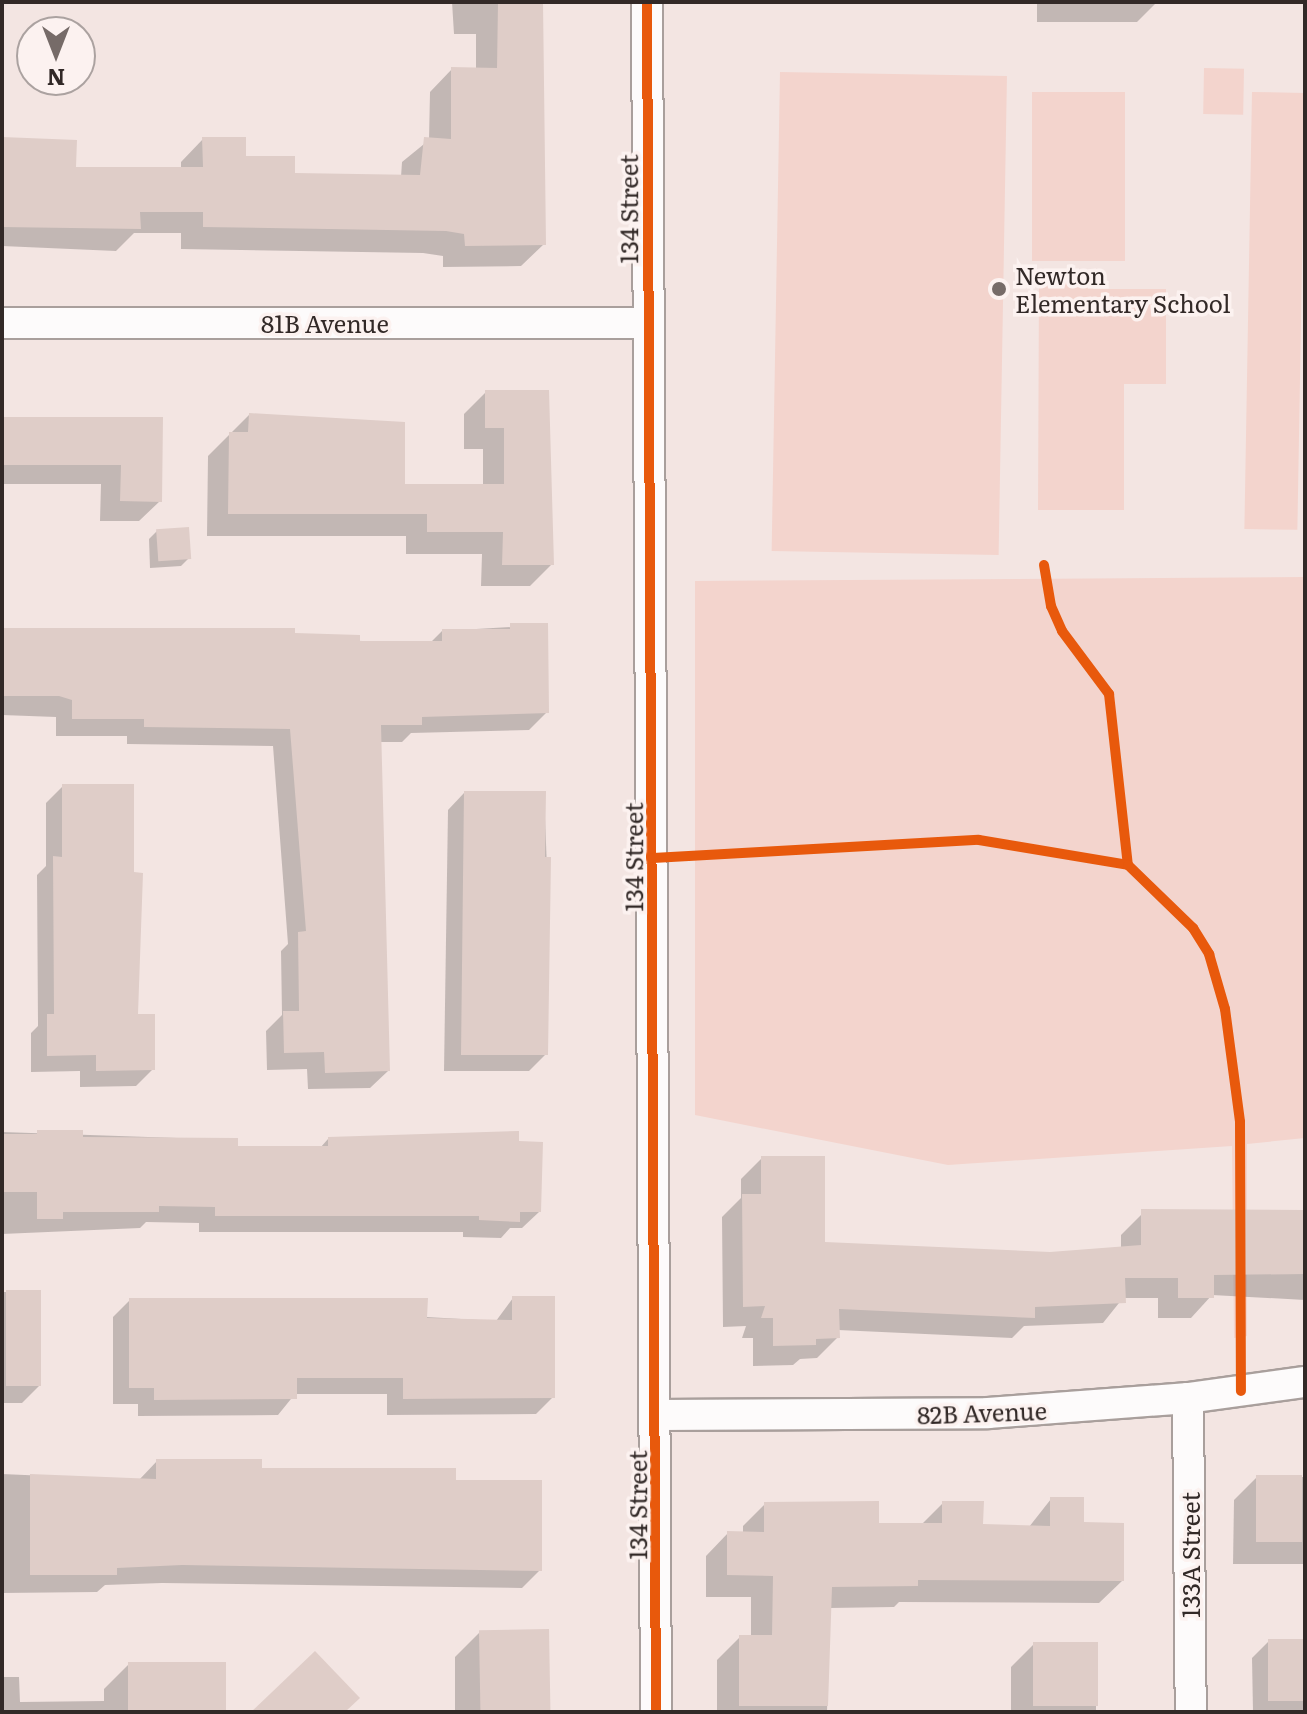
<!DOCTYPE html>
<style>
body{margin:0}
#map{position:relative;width:1307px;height:1714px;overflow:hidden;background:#f3e5e2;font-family:Literata,serif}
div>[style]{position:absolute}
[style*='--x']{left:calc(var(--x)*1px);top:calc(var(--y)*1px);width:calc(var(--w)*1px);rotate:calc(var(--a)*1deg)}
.green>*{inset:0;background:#f3d4cd;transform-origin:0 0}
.shadow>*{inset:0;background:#0003}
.building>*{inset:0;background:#dfcdc8;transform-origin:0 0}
.roads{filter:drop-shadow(2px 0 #a99f9c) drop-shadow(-2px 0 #a99f9c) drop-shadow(0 2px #a99f9c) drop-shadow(0 -2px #a99f9c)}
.street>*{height:30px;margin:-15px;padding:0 15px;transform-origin:15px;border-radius:15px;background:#fdfbfb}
.cycleway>*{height:10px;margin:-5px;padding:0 5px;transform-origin:5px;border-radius:5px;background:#e8590c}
.dots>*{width:22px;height:22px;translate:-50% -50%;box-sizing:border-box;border:4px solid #fcf2f0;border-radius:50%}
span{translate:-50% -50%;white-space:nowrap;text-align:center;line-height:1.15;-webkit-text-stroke:7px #fcf2f0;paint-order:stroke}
.street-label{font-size:24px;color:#322927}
.poi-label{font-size:24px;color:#322927}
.left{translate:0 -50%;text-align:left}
.frame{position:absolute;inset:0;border:4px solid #322927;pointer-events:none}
.north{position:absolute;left:16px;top:16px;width:80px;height:80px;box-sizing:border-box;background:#fcf2f0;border:2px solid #aba2a0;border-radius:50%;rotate:180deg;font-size:22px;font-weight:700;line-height:32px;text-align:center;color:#322927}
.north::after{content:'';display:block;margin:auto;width:28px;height:36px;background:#766b68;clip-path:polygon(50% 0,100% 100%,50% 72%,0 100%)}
</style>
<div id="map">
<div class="green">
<div style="left:1204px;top:68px;width:40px;height:46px;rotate:1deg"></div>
<div style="left:780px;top:72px;width:227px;height:479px;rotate:1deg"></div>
<div style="left:1125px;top:92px;width:169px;height:93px;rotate:90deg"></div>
<div style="left:1252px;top:92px;width:53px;height:437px;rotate:1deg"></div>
<div style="clip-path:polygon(1039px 278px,1092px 278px,1093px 289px,1166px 289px,1166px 384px,1124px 384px,1124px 510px,1038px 510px)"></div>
<div style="clip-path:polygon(1305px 577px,1305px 1138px,1247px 1144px,1247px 1336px,1234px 1338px,1232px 1146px,948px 1165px,695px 1115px,695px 581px)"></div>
</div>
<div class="shadow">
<div style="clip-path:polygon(452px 2px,541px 2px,544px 244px,521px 266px,443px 267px,443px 256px,423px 253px,181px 249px,181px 233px,134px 233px,116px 251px,2px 246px,2px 139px,74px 169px,181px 169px,181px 162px,203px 139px,293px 175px,401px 177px,402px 162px,429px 140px,430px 92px,452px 69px,476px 69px,476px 34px,454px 34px)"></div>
<div style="clip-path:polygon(1037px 2px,1226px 2px,1156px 3px,1137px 22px,1037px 22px)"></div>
<div style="clip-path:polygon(486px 392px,547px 392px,552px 564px,530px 586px,481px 586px,482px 554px,406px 554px,406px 536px,207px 536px,208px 456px,249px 415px,403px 486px,483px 486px,483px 449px,464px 449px,464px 414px)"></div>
<div style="clip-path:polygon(2px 418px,161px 419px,160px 501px,139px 521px,100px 521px,101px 484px,2px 484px)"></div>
<div style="clip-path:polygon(157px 531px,189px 558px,181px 566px,150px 568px,149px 539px)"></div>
<div style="clip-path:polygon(546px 625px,547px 712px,529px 730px,411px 733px,402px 742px,379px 742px,388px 1071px,370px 1088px,308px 1089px,307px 1069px,267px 1070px,266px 1031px,282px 1015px,281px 951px,288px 944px,273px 746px,127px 744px,127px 736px,56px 736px,56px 717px,2px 715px,2px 630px,430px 643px,442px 631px)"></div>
<div style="clip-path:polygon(63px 786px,153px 1069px,136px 1086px,80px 1087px,80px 1071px,31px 1072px,31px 1033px,38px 1026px,37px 875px,46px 866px,46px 803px)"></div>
<div style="clip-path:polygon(464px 793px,544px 793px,549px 918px,546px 1054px,529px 1071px,444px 1071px,448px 810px)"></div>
<div style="clip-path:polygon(2px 1132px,236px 1140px,236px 1148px,320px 1148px,328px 1139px,516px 1143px,539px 1212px,522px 1228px,510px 1228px,501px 1238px,463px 1237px,463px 1232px,199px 1232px,199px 1223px,146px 1222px,140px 1228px,2px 1234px)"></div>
<div style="clip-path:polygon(762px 1158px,823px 1244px,1050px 1254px,1121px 1249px,1121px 1235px,1142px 1214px,1305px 1212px,1305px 1300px,1212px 1295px,1191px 1318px,1158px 1318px,1158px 1298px,1123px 1298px,1103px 1323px,1024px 1326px,1012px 1338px,838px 1330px,838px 1337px,817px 1358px,800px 1359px,793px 1365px,753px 1366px,753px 1338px,742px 1338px,746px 1326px,723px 1327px,722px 1217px,741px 1198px,741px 1179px)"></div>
<div style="clip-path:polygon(2px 1292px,39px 1292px,39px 1386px,22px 1403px,2px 1403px)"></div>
<div style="clip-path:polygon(513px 1298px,553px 1397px,536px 1414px,387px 1415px,387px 1394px,295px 1394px,278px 1415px,138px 1416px,138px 1404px,113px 1404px,113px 1317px,130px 1300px,496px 1321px)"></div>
<div style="clip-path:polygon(157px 1461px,260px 1470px,540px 1570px,522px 1588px,162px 1583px,105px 1585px,97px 1592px,2px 1593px,2px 1474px,139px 1480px)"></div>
<div style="clip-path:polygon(1257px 1477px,1305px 1477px,1305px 1564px,1233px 1564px,1234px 1500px)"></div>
<div style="clip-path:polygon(1051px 1499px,1082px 1524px,1122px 1581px,1099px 1603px,899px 1602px,894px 1607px,830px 1608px,827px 1712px,717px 1712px,717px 1660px,740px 1637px,751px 1637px,751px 1597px,706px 1597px,706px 1556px,728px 1533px,743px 1534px,743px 1526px,765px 1504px,877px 1525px,921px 1525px,943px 1503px,981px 1526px,1029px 1527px)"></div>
<div style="clip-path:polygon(480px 1632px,548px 1712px,455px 1712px,455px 1657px)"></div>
<div style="clip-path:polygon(1269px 1641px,1305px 1641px,1305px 1712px,1253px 1712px,1252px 1658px)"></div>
<div style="clip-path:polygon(1034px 1644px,1096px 1644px,1096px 1712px,1011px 1712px,1011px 1667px)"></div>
<div style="clip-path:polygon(129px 1664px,224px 1712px,2px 1712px,2px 1677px,19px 1677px,20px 1702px,104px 1701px,104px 1689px)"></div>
</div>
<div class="building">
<div style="clip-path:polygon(498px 2px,543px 2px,546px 245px,465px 246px,464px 234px,446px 231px,203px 227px,203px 212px,140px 212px,141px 229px,2px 227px,2px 137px,77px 140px,76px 167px,203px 167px,202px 137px,246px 137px,246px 156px,295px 156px,295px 173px,420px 175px,424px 137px,451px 139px,451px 67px,497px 68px)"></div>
<div style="clip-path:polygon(485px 390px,549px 390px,554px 565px,502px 565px,503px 532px,427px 532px,427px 514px,228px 514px,229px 432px,248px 432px,249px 413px,405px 422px,405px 484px,504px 484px,504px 428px,485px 428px)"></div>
<div style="clip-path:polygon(2px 417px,163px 417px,162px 502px,120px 501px,121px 465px,2px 465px)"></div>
<div style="left:189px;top:527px;width:32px;height:33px;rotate:86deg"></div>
<div style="clip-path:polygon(510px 623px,548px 623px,549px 713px,422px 717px,422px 725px,381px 725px,390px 1071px,325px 1073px,324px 1052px,284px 1053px,283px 1011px,299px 1011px,298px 932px,306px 931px,290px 729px,144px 727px,144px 719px,72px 719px,72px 700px,59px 696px,2px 696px,2px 628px,295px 628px,295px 633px,360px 635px,360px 641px,442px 641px,442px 629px,510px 629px)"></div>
<div style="clip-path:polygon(62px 784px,134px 784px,134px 872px,143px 873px,138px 1014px,155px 1014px,155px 1070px,96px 1071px,96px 1055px,47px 1056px,47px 1014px,54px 1014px,53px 856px,62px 857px)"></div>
<div style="clip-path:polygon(464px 791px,546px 791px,545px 857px,551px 857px,548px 1055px,461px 1055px)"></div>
<div style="clip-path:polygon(37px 1130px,83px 1130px,83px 1137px,238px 1138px,238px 1146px,328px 1146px,328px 1137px,519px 1131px,519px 1141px,543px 1142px,541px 1212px,520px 1212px,520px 1222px,479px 1220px,479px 1216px,215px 1216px,215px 1207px,159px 1206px,159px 1212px,63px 1212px,63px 1219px,37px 1219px,37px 1192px,2px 1192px,2px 1134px,37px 1134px)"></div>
<div style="clip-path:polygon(761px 1156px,825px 1156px,825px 1242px,1050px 1252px,1141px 1245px,1141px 1209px,1305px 1210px,1305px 1274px,1214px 1275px,1214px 1298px,1178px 1298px,1178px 1278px,1125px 1278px,1126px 1303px,1035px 1307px,1035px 1318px,839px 1309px,840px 1338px,816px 1339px,816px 1345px,773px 1346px,773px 1318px,761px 1318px,765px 1306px,743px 1307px,742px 1194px,761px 1194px)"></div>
<div style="left:6px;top:1290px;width:35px;height:96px"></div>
<div style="clip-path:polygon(512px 1296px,555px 1296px,555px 1398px,403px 1399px,403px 1378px,297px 1378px,297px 1399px,154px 1400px,154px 1388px,129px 1388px,129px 1298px,428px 1298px,427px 1318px,512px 1320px)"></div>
<div style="clip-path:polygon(156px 1459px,262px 1459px,262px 1468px,456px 1468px,456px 1480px,542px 1480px,542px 1571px,182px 1565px,117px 1568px,117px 1575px,30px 1575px,30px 1474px,156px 1479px)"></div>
<div style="left:1256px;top:1475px;width:46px;height:67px"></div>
<div style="clip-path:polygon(1050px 1497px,1084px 1497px,1084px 1522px,1124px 1523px,1124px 1581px,918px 1580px,918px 1586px,832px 1587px,828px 1706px,739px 1706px,739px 1635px,772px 1635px,773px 1576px,727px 1575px,727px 1531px,764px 1532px,764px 1502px,879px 1501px,879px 1523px,942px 1523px,942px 1501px,984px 1501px,983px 1524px,1050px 1526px)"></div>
<div style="left:549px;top:1629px;width:83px;height:70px;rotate:89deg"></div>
<div style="left:1268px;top:1639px;width:37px;height:62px"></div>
<div style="left:1033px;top:1642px;width:65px;height:64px"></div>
<div style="clip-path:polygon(315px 1651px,360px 1698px,345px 1712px,251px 1712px)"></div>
<div style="left:128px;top:1662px;width:98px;height:50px"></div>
</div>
<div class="roads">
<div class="street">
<div style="--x:647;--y:2;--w:1710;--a:89.7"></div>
<div style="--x:2;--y:323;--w:647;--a:0"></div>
<div style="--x:1188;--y:1398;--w:314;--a:89.5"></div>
<div style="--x:658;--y:1415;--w:330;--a:-0.3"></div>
<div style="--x:988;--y:1413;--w:201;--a:-4.3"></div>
<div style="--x:1188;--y:1398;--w:118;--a:-7.8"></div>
</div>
</div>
<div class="cycleway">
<div style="--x:647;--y:2;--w:1710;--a:89.7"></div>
<div style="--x:1044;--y:565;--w:42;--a:80.3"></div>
<div style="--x:1051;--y:606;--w:27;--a:66"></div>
<div style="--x:1062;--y:631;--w:79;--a:53.3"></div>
<div style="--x:1109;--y:694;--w:172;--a:83.7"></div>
<div style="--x:653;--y:858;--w:326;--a:-3.2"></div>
<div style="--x:979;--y:840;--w:151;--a:9.5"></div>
<div style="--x:1128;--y:865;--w:91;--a:44.1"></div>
<div style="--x:1193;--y:928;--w:31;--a:58"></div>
<div style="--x:1209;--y:954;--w:57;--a:73.8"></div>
<div style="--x:1225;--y:1009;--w:114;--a:82.4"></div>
<div style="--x:1240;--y:1122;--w:269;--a:89.8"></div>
</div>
<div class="dots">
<div style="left:999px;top:289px;background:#766b68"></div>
</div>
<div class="street-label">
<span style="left:628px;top:209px;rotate:-90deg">134 Street</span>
<span style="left:325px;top:323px">81B Avenue</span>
<span style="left:633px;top:857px;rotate:-90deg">134 Street</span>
<span style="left:982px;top:1412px;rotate:-2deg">82B Avenue</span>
<span style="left:637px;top:1505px;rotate:-90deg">134 Street</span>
<span style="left:1190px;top:1555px;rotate:-90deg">133A Street</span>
</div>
<div class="poi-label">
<span class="left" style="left:1015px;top:289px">Newton<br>Elementary School</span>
</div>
<div class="frame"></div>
<div class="north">N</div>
</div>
